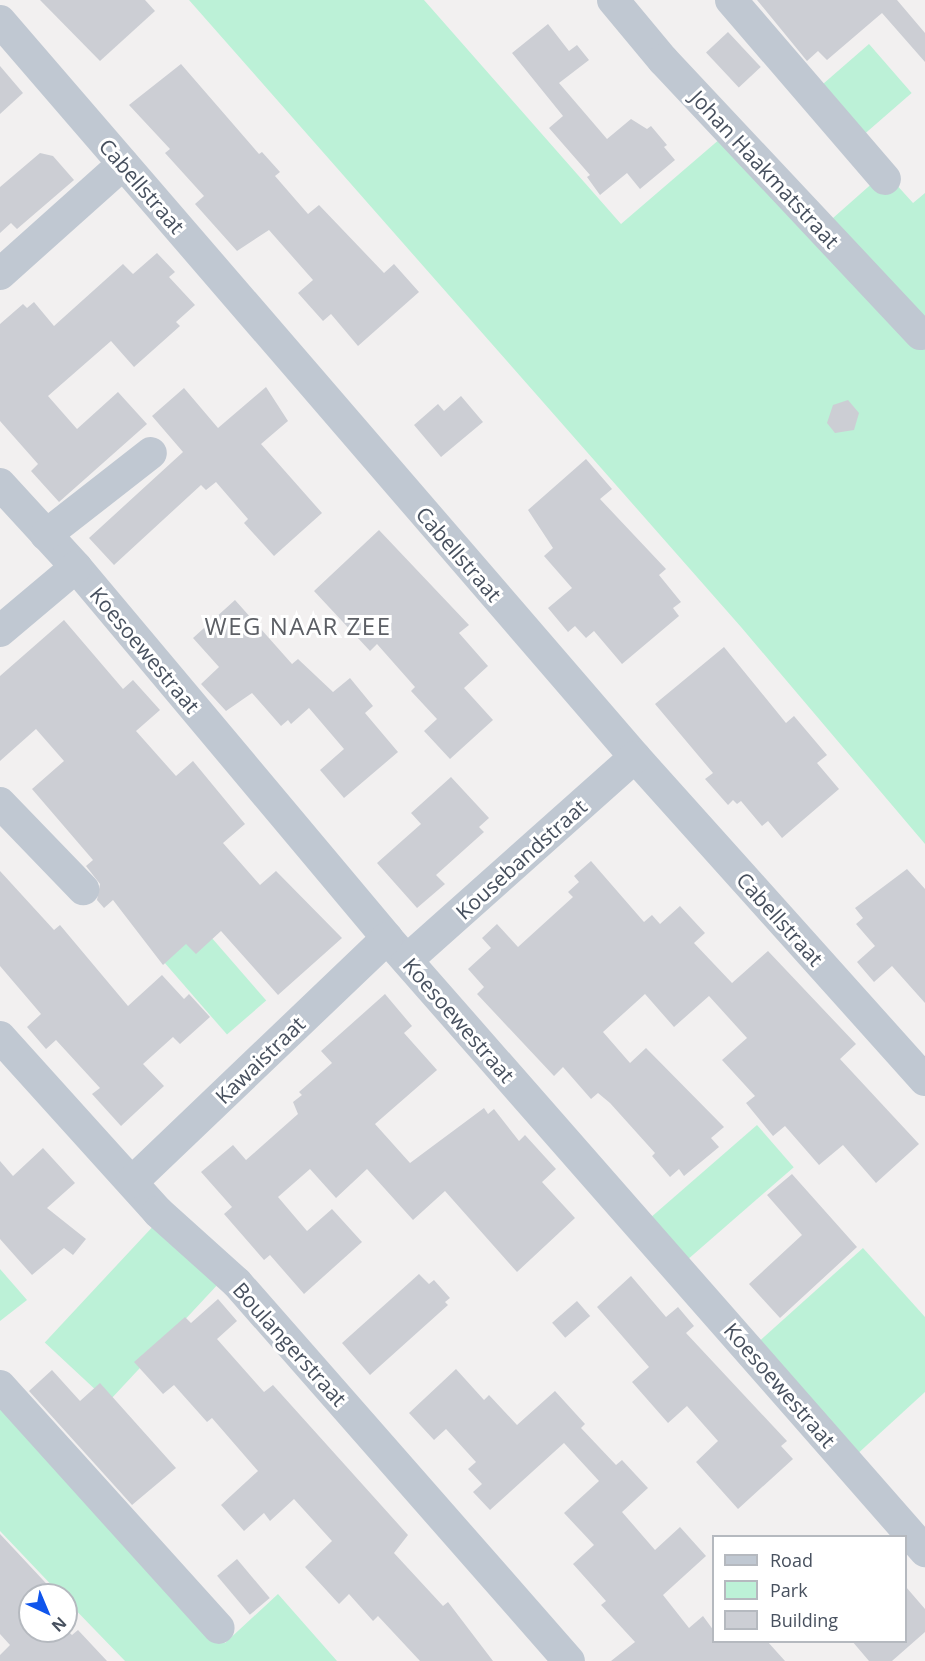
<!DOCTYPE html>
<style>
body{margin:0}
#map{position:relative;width:925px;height:1661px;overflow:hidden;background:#f2f0f0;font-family:"Open Sans",sans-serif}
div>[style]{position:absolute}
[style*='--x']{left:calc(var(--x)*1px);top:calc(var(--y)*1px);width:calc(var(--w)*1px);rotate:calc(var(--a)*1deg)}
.green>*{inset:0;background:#bcf1d7;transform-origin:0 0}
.building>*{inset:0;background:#ccced4;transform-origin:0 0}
.minor>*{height:32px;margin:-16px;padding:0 16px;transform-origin:16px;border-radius:16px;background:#c0c8d2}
span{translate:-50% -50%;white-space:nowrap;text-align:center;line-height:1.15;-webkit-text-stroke:6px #fff;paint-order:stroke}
.street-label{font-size:21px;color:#47505e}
.quarter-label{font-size:24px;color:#5c5f65;letter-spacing:1.5px}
.legend{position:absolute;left:712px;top:1535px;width:195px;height:108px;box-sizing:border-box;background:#fff;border:2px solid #b5b9bf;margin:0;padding:8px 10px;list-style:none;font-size:18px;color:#47505e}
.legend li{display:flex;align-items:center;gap:12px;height:30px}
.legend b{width:30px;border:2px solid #b5b9bf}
.north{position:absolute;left:18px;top:1583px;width:60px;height:60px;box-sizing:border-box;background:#fff;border:2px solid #b5b9bf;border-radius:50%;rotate:136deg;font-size:16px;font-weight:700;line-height:24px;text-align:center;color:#47505e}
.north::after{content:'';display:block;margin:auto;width:21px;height:27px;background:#1055ec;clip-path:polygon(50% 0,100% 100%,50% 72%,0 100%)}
</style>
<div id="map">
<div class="green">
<div style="clip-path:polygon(189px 0,424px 0,621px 224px,735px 126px,824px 226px,885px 172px,913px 203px,925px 193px,925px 844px,741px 627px)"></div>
<div style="left:869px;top:44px;width:65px;height:88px;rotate:49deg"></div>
<div style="left:198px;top:922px;width:104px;height:52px;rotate:49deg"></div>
<div style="left:757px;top:1125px;width:56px;height:147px;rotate:49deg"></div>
<div style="left:158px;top:1221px;width:87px;height:166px;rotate:43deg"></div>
<div style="clip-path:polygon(863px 1248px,925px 1317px,925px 1392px,854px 1457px,754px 1346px)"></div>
<div style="clip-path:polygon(0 1269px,27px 1300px,0 1321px)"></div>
<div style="clip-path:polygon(0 1401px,225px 1643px,278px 1594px,337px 1661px,125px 1661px,66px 1600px,66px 1595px,61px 1595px,0 1531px)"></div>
</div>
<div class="building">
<div style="clip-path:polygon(40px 0,145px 0,155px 11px,100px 61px)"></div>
<div style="clip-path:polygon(757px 0,897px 0,925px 33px,925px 62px,882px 13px,827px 60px,818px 51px,807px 61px)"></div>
<div style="clip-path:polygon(548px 24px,569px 51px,577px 45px,589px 60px,559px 83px,607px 139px,631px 119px,647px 129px,651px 126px,667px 145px,664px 147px,675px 160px,640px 189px,627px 173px,600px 195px,587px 177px,590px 175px,549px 128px,563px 116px,512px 53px)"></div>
<div style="left:728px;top:32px;width:48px;height:30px;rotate:47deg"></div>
<div style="clip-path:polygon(181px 64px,259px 154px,262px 152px,280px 172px,275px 176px,308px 214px,319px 205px,384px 273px,394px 264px,419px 292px,358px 346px,331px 314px,323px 321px,298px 293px,313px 280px,269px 230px,237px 251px,195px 204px,204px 196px,165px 153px,170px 149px,129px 105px)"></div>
<div style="clip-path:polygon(0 66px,23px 93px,0 114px)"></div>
<div style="clip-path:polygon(40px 153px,53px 156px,74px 180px,17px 229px,11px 223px,0 233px,0 187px)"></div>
<div style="clip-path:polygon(157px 253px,175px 272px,169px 277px,195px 305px,176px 322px,180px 326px,134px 367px,111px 341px,48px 396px,77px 429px,118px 392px,147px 424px,59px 502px,31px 471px,38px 464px,0 421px,0 324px,23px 304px,27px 308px,34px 302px,54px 326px,123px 264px,133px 274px)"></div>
<div style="clip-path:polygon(266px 387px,288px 421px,261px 444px,322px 513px,274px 556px,244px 523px,248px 519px,216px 482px,206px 490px,201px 485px,114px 565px,89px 538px,183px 452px,152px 416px,184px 388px,218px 428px)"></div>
<div style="clip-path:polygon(461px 396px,483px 422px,441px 457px,414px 425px,438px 404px,444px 411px)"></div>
<div style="clip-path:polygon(848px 400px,859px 413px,854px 430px,835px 433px,827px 423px,833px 405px)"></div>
<div style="clip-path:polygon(586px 459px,612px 489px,600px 499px,666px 569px,659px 575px,681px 602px,673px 608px,679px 616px,622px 664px,594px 631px,586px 638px,575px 626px,568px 632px,548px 608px,572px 588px,544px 556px,553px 548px,528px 510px)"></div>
<div style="clip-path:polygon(379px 530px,469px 625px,459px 633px,488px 666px,464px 688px,493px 720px,450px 759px,424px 731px,437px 719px,411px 691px,415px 687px,377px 644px,370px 651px,314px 591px)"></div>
<div style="clip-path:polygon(235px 600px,292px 664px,298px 659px,333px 692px,350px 678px,373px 706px,365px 713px,398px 752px,344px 798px,320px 770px,344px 749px,309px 708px,291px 724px,288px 720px,281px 726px,252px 693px,226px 711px,201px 684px,219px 667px,193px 638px)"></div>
<div style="clip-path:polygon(64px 620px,123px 689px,133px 680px,160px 710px,136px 731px,176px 776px,193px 761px,245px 824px,223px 843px,260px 885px,276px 871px,342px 938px,278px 995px,221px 931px,196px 954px,186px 944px,163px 965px,113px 900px,104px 908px,97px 900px,100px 884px,86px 866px,93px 860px,32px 789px,64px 761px,36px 729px,0 761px,0 676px)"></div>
<div style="clip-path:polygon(724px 647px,786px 723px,794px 716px,827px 755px,817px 763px,839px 789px,782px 838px,768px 821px,762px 826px,741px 801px,737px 804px,733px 800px,728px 805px,705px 779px,713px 773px,655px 704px)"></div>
<div style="clip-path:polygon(451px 777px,489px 818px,479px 827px,484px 832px,436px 875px,445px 884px,417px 908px,377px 863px,421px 824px,411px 813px)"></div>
<div style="clip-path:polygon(591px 861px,644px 922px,652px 915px,660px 924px,680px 906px,705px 933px,694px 943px,732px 983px,768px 951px,856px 1044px,840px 1059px,919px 1144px,876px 1183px,843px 1145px,819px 1165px,785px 1126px,773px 1136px,746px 1103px,755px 1096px,722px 1060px,747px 1038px,709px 996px,674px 1027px,645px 994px,603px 1032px,630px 1063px,646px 1048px,724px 1127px,711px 1138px,719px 1147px,684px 1176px,679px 1169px,670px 1177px,652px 1156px,655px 1153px,610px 1103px,598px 1093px,591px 1099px,563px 1067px,554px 1076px,477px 994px,484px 987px,468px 969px,491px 948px,482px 938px,497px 924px,518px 947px,573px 897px,568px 892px,579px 882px,574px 876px)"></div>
<div style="clip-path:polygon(907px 869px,925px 889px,925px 1003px,892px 966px,874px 982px,857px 962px,875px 946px,856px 924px,863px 918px,855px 908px)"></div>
<div style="clip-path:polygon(0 871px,54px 930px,60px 925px,128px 1006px,162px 975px,184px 999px,189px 994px,210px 1017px,180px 1044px,173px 1037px,143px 1064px,164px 1086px,121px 1126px,92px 1094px,100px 1088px,56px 1040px,46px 1049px,27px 1027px,41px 1014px,0 966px)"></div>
<div style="clip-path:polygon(385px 994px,412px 1026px,404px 1033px,437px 1070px,375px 1124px,410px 1163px,484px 1108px,488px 1114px,494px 1109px,519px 1141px,525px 1135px,556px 1169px,542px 1182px,575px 1218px,517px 1272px,445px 1191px,413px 1220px,367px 1169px,336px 1198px,310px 1169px,278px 1197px,307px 1231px,332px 1209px,362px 1242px,304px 1294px,270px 1255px,264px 1260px,224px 1214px,232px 1207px,201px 1172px,233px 1145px,246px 1160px,298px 1114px,293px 1102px,302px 1095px,299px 1092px,332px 1063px,321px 1051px)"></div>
<div style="clip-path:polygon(43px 1148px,75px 1183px,47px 1208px,86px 1239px,73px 1255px,64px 1248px,32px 1275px,0 1239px,0 1161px,13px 1176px)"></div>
<div style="clip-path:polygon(792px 1174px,857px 1247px,780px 1318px,749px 1284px,802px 1235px,767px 1195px)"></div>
<div style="clip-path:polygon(419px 1274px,429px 1284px,434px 1280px,450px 1298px,445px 1302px,448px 1305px,370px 1375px,342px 1343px)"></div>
<div style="clip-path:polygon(631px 1276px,666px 1317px,678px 1307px,694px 1326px,686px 1333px,787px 1441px,781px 1446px,793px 1459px,738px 1509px,696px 1462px,718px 1441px,687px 1406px,668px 1423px,632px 1382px,649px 1367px,597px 1307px)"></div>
<div style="clip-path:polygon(218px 1299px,237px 1321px,217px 1339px,264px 1392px,273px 1385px,408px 1535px,394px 1553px,443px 1606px,448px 1602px,493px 1661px,420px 1661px,378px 1616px,373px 1621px,349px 1594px,339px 1604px,305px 1567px,332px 1541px,294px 1499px,270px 1521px,264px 1513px,244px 1531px,221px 1505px,258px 1471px,212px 1418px,207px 1422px,174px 1385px,163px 1394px,134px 1362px,185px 1317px,191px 1323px)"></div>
<div style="left:577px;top:1301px;width:20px;height:33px;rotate:49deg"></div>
<div style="clip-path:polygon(456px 1369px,484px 1400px,489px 1395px,517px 1425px,555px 1391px,585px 1424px,581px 1428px,616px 1465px,622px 1460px,648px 1488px,622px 1512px,655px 1550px,680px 1527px,706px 1556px,663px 1595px,689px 1628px,703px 1616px,714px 1631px,714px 1641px,767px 1641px,785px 1661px,611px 1661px,635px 1642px,601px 1605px,606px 1601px,573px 1564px,594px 1545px,564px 1513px,599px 1481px,564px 1443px,490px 1510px,473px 1492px,482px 1484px,468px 1469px,476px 1462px,446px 1429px,434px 1440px,409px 1413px)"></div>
<div style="clip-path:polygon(52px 1370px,80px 1401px,100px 1383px,176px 1468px,132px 1505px,29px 1391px)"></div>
<div style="clip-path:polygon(0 1534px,57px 1595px,30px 1595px,30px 1631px,66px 1629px,72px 1635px,78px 1630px,107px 1661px,0 1661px,0 1655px,10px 1645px,0 1634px)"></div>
<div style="left:237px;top:1559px;width:51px;height:26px;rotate:50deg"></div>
<div style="clip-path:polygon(906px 1587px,925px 1609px,925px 1632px,892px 1661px,869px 1661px,852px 1641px,906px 1641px)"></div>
</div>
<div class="minor">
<div style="--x:613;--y:0;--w:78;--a:50.2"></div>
<div style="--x:663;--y:60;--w:376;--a:46.8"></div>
<div style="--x:731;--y:0;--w:236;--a:49.3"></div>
<div style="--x:0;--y:21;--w:972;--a:49.21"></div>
<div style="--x:635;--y:757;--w:434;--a:48.1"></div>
<div style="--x:0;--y:274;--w:165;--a:-41.8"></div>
<div style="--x:0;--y:484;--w:113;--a:47.5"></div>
<div style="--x:76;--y:567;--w:484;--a:50"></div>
<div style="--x:387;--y:938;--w:816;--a:48.73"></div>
<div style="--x:46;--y:535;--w:133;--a:-38"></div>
<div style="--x:0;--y:631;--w:99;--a:-40.1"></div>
<div style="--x:0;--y:803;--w:120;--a:46"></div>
<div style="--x:407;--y:960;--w:305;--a:-41.7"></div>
<div style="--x:0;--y:1037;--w:236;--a:47.9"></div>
<div style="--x:158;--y:1212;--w:106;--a:41.9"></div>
<div style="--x:237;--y:1283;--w:503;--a:48.71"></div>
<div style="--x:132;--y:1182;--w:353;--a:-43.7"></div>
<div style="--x:0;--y:1386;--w:326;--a:47.9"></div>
</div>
<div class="street-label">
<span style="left:765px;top:169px;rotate:47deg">Johan Haakmatstraat</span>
<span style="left:142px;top:186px;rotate:49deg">Cabellstraat</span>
<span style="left:459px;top:554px;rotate:49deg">Cabellstraat</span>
<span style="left:145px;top:650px;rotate:50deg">Koesoewestraat</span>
<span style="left:521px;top:859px;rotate:-42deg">Kousebandstraat</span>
<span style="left:780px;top:919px;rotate:48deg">Cabellstraat</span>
<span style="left:459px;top:1020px;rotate:49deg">Koesoewestraat</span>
<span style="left:260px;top:1060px;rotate:-44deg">Kawaistraat</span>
<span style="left:290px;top:1344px;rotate:48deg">Boulangerstraat</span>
<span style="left:780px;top:1385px;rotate:49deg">Koesoewestraat</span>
</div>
<div class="quarter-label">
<span style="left:298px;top:626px">WEG NAAR ZEE</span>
</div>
<ul class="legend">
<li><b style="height:8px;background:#c0c8d2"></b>Road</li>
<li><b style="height:16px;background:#bcf1d7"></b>Park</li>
<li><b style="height:16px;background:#ccced4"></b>Building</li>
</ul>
<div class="north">N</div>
</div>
